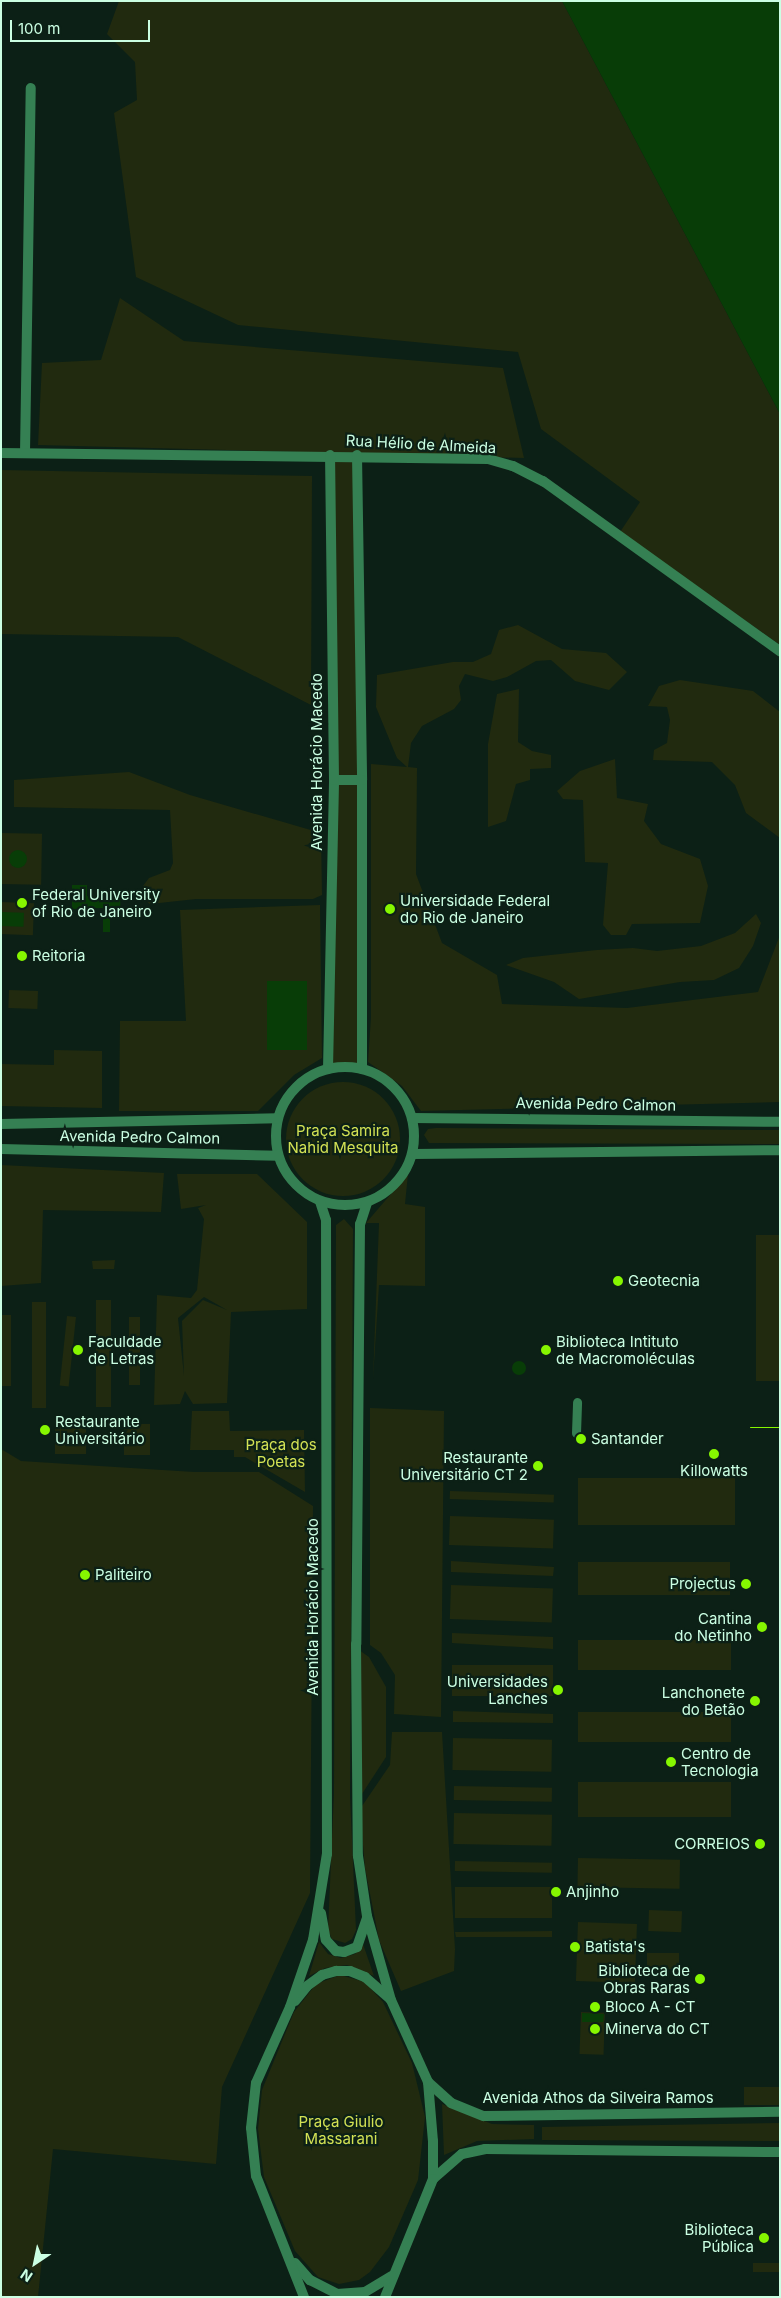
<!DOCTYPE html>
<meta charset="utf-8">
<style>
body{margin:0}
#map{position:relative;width:781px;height:2298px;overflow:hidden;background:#0c2016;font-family:Inter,sans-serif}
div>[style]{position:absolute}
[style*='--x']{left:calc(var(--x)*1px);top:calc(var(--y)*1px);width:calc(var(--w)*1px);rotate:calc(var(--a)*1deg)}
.green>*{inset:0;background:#212a0f;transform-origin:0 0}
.round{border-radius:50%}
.water>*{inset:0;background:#083d07;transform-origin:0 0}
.pedestrian>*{height:9px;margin:-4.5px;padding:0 4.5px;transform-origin:4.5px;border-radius:4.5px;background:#358053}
.minor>*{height:10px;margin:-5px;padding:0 5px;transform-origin:5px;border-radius:5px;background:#358053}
.tertiary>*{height:10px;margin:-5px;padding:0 5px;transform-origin:5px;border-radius:5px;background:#358053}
.tertiary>.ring{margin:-5px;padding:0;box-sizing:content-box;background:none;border:10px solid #358053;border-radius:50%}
.tram>*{height:1px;margin:-0.5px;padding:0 0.5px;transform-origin:0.5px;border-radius:0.5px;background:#86f600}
.dots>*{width:14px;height:14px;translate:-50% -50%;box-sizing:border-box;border:2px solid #0c2016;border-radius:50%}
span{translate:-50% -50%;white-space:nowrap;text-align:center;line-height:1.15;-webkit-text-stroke:4.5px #0c2016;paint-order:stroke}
.street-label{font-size:15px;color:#cbffe3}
.poi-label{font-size:15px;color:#cbffe3}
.left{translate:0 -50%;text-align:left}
.right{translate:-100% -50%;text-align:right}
.park-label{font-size:15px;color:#d3e254}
.frame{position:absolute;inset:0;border:2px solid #cbffe3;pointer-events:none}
.north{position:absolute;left:10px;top:2238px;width:50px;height:50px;-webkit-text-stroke:4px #0c2016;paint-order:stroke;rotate:214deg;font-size:14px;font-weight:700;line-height:20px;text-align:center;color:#cbffe3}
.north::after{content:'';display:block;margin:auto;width:18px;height:22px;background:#cbffe3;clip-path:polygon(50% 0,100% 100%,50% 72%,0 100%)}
.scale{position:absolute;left:10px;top:20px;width:140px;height:22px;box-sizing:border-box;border:2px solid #cbffe3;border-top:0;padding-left:6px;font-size:15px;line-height:18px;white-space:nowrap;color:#cbffe3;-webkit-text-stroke:4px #0c2016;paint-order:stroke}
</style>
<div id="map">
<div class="green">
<div style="clip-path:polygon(119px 1px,562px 1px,780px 414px,780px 645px,620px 532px,640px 502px,541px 429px,518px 352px,238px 325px,136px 277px,114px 113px,137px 100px,135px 62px,107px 34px)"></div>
<div style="clip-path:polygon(120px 298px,184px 341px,503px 368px,524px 458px,38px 445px,42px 363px,101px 360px)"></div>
<div style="clip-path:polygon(330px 455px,357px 455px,362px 1069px,328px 1069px,334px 780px)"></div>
<div style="clip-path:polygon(1px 470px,312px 476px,311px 705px,178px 637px,1px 634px)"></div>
<div style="clip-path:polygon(518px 625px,562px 649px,606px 653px,627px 672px,609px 690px,575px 681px,551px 660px,536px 661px,507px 677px,493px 681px,465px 674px,459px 686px,461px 700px,454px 709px,422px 726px,411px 743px,408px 767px,417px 768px,416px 874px,442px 943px,497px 975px,502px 1004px,627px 1008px,758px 992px,780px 935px,780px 1102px,421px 1111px,402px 1086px,368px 1062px,371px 1017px,371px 764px,407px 767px,397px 758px,376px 707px,377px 675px,453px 662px,473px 662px,491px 654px,499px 630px)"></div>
<div style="clip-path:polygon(680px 680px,753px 691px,780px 712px,780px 838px,746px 813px,735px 785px,712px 762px,653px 760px,654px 750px,667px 743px,670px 720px,667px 707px,648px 706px,659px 686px)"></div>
<div style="clip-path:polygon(519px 689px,518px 742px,532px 751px,551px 755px,551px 768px,530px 769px,530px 780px,516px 784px,506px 821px,488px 827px,488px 744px,497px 694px)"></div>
<div style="clip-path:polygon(615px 759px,617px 798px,648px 804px,644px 821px,661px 844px,700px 859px,708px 886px,700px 923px,632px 924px,626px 935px,611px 935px,603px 925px,608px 863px,585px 862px,583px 800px,563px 799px,557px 791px,580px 771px)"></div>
<div style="clip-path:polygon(129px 772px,190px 795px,321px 833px,322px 895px,313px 899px,196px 899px,150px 904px,141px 897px,143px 886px,149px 878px,170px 870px,173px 863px,170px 810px,14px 807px,14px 780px)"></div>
<div style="left:1px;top:833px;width:41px;height:51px;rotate:1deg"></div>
<div style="left:1px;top:902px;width:33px;height:32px;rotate:2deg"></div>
<div style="clip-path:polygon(320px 905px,322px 1058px,294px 1075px,258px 1111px,119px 1111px,120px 1021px,186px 1021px,180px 910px)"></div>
<div style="clip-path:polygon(756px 914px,761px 923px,753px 946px,739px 968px,714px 980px,680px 982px,579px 999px,554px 982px,506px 965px,523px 958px,597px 950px,633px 948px,657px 951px,701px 946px,735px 933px)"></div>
<div style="left:9px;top:990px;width:29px;height:18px;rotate:2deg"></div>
<div style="clip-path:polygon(54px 1050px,102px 1051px,102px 1108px,1px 1106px,1px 1064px,54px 1065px)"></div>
<div class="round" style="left:286px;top:1082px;width:114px;height:114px"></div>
<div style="clip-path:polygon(436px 1128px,780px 1130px,780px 1144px,429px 1143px,424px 1135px,428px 1129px)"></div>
<div style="clip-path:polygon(1px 1165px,164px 1173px,161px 1212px,43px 1210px,41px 1283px,1px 1286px)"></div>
<div style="clip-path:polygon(evenodd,177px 1174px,257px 1174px,307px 1222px,307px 1309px,231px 1312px,227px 1403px,193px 1404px,185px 1391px,180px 1404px,154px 1405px,157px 1295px,191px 1298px,197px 1290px,204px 1219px,198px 1208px,206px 1205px,181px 1209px,177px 1174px,204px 1297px,227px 1310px,203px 1300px,182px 1321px,184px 1376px,178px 1318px,204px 1297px)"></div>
<div style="clip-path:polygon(408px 1174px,405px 1204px,425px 1207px,425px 1286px,379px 1285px,373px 1379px,379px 1223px,366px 1223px)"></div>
<div style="clip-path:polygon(344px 1219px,353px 1229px,350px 1796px,356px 1930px,352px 1939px,345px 1943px,332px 1939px,328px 1930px,334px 1793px,336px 1225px)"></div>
<div style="left:756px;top:1235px;width:24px;height:146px"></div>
<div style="clip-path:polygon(115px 1260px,114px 1269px,93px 1269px,92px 1261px)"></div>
<div style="left:96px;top:1300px;width:15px;height:107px"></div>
<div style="left:32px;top:1302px;width:14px;height:106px"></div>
<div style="left:11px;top:1315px;width:71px;height:10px;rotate:90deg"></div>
<div style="left:67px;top:1316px;width:9px;height:70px;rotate:6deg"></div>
<div style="left:129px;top:1317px;width:11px;height:68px"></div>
<div style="clip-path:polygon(370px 1408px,444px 1411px,441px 1717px,394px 1714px,395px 1675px,381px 1653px,370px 1645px)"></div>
<div style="clip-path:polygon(192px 1411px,229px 1411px,230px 1431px,304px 1430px,305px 1492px,245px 1457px,234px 1457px,234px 1450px,190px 1450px)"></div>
<div style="left:55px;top:1422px;width:31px;height:32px"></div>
<div style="left:124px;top:1424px;width:26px;height:31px"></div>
<div style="clip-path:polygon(1px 1449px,21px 1461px,194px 1472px,259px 1472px,313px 1506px,310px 1893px,222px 2087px,216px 2164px,53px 2149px,38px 2297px,1px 2297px)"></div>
<div style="left:578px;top:1478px;width:157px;height:47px"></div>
<div style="left:450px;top:1491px;width:104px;height:8px;rotate:2deg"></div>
<div style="left:450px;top:1516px;width:104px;height:29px;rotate:2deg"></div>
<div style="clip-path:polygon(451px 1561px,554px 1567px,553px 1576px,451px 1572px)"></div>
<div style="left:578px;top:1562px;width:152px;height:33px"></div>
<div style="left:451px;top:1585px;width:102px;height:34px;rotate:2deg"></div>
<div style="clip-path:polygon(452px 1633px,553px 1637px,553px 1649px,452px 1643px)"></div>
<div style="left:578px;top:1640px;width:153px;height:30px"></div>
<div style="clip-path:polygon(359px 1650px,369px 1657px,386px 1687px,386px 1757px,360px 1797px)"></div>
<div style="left:553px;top:1665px;width:31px;height:101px;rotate:90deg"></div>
<div style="clip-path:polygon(453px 1711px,553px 1714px,553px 1723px,453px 1722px)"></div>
<div style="left:578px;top:1712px;width:153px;height:30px"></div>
<div style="clip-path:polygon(392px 1732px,442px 1732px,455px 1949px,454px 1971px,401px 1991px,379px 1940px,365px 1868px,360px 1809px,390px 1765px)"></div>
<div style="left:453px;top:1738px;width:99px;height:32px;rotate:1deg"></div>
<div style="left:578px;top:1782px;width:153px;height:35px"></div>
<div style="left:454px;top:1786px;width:98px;height:14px;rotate:1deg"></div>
<div style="left:454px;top:1813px;width:98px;height:31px;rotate:1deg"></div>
<div style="left:578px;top:1858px;width:102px;height:29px;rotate:1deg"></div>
<div style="left:455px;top:1861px;width:97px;height:10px;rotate:1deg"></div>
<div style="left:455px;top:1887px;width:97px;height:31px"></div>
<div style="left:649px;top:1910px;width:33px;height:21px;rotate:2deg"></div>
<div style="left:578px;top:1922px;width:59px;height:59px;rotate:2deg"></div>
<div style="clip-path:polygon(552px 1931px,552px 1937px,456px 1937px,455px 1932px)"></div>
<div style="clip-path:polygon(319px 1942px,328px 1954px,341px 1958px,355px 1954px,363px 1944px,374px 1976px,347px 1965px,325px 1968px,309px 1976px)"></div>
<div style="left:647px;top:1953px;width:32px;height:16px"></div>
<div style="clip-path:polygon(340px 1975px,365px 1982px,383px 2002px,412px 2063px,425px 2117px,418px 2180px,389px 2247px,370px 2272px,359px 2280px,339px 2284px,318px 2277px,295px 2251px,264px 2177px,258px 2129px,262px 2090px,294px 2012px,316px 1984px)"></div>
<div style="left:581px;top:2012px;width:24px;height:42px;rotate:2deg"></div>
<div style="left:780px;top:2087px;width:18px;height:36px;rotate:90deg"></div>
<div style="clip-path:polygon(442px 2104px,492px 2124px,534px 2125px,534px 2139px,477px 2141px,444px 2155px)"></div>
<div style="clip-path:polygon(780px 2123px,780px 2141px,542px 2140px,542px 2127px)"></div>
<div style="left:753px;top:2263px;width:27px;height:9px"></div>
</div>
<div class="water">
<div style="clip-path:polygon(562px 1px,780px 1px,780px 414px)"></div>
<div class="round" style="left:9px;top:850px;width:18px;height:18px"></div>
<div style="clip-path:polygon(72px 885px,87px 885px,87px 896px,120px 896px,121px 917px,110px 917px,110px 932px,103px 932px,103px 908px,72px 909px)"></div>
<div style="left:1px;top:912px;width:23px;height:14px;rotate:2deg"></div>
<div style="left:267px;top:981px;width:40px;height:69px"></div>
<div class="round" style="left:512px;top:1361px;width:14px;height:14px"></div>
<div style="clip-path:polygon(582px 2013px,604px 2014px,603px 2022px,582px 2022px)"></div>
</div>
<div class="pedestrian">
<div style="--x:576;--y:1433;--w:31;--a:-88"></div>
</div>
<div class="minor">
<div style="--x:25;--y:453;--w:365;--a:-89.1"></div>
<div style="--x:428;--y:2082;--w:31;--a:42"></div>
<div style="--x:451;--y:2103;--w:35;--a:22"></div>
<div style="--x:484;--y:2116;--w:296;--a:-0.8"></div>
<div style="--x:433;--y:2179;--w:38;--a:-41"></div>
<div style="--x:462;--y:2154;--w:24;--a:-12"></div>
<div style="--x:485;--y:2149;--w:295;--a:0.6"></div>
</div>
<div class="tertiary">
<div style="--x:1;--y:453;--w:487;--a:0.7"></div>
<div style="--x:488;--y:459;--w:26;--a:16"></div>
<div style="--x:513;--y:466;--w:34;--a:27"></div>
<div style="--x:543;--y:481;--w:292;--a:35.7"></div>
<div style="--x:357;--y:455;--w:325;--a:89.1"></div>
<div style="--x:362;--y:780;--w:289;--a:90"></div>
<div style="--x:334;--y:780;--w:28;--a:0"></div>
<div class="ring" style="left:276px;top:1067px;width:128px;height:128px"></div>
<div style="--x:328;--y:1069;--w:289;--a:-88.8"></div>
<div style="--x:334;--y:780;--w:325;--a:-90.7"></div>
<div style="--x:412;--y:1118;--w:368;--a:0.6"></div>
<div style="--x:1;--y:1124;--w:276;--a:-1.2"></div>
<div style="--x:1;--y:1149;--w:277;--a:1.4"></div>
<div style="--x:413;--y:1154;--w:367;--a:-0.6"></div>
<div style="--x:367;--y:1203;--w:22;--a:108"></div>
<div style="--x:360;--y:1224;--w:420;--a:90.5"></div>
<div style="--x:356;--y:1644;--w:212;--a:89.5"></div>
<div style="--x:358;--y:1856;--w:61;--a:81.5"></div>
<div style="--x:367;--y:1916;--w:87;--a:74.1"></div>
<div style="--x:391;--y:2000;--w:90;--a:65.7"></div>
<div style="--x:428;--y:2082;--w:59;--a:85.2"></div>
<div style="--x:433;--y:2141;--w:38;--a:90"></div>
<div style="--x:433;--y:2179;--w:127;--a:112.1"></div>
<div style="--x:321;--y:1913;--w:27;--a:80"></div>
<div style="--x:326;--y:1940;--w:15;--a:48"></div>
<div style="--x:336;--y:1951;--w:8;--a:7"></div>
<div style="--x:344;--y:1952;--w:14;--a:-21"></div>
<div style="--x:357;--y:1947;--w:31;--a:-71"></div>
<div style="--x:295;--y:2001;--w:19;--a:-51"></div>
<div style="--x:307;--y:1986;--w:19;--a:-36"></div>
<div style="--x:322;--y:1975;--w:15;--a:-16"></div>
<div style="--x:336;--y:1971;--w:14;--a:0"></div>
<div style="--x:350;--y:1971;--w:16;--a:22"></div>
<div style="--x:365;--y:1977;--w:33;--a:41"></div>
<div style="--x:295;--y:2263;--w:23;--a:49"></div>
<div style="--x:310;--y:2280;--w:30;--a:27"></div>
<div style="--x:337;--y:2294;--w:28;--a:-4"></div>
<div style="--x:365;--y:2292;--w:31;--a:-31"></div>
<div style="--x:304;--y:2297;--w:130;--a:-111.6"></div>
<div style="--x:256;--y:2176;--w:48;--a:-95.9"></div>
<div style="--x:251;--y:2128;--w:45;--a:-83.7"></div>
<div style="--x:256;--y:2083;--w:83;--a:-65.9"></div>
<div style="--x:290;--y:2007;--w:71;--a:-71.1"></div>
<div style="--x:313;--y:1940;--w:87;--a:-80.8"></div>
<div style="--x:327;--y:1854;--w:634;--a:-90.09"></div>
<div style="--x:326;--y:1220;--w:20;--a:-108"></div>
</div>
<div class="tram">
<div style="--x:750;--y:1427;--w:30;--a:0"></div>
</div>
<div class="dots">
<div style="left:22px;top:903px;background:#86f600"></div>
<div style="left:390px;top:909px;background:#86f600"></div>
<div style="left:22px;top:956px;background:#86f600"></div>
<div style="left:618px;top:1281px;background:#86f600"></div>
<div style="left:78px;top:1350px;background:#86f600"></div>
<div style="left:546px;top:1350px;background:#86f600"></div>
<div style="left:45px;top:1430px;background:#86f600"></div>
<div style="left:581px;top:1439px;background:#86f600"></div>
<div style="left:714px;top:1454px;background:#86f600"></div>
<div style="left:538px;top:1466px;background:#86f600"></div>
<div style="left:85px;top:1575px;background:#86f600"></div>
<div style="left:746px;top:1584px;background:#86f600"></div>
<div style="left:762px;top:1627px;background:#86f600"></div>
<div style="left:558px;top:1690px;background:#86f600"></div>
<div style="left:755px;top:1701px;background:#86f600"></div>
<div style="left:671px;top:1762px;background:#86f600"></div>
<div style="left:760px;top:1844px;background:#86f600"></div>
<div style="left:556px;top:1892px;background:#86f600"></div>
<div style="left:575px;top:1947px;background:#86f600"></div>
<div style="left:700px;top:1979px;background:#86f600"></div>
<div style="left:595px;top:2007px;background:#86f600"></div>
<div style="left:595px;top:2029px;background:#86f600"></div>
<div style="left:764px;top:2238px;background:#86f600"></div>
</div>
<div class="street-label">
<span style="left:421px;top:444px;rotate:3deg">Rua Hélio de Almeida</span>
<span style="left:317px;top:762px;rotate:-90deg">Avenida Horácio Macedo</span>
<span style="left:596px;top:1104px;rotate:1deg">Avenida Pedro Calmon</span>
<span style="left:140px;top:1137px;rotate:1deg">Avenida Pedro Calmon</span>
<span style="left:313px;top:1607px;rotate:-90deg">Avenida Horácio Macedo</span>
<span style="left:598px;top:2098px">Avenida Athos da Silveira Ramos</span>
</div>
<div class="poi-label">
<span class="left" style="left:32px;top:903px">Federal University<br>of Rio de Janeiro</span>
<span class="left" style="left:400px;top:909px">Universidade Federal<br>do Rio de Janeiro</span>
<span class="left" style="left:32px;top:956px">Reitoria</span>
<span class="left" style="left:628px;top:1281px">Geotecnia</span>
<span class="left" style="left:88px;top:1350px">Faculdade<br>de Letras</span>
<span class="left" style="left:556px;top:1350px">Biblioteca Intituto<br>de Macromoléculas</span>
<span class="left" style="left:55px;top:1430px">Restaurante<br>Universitário</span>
<span class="left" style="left:591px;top:1439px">Santander</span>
<span class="right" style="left:528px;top:1466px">Restaurante<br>Universitário CT 2</span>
<span style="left:714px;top:1471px">Killowatts</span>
<span class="left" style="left:95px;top:1575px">Paliteiro</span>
<span class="right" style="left:736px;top:1584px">Projectus</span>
<span class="right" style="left:752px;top:1627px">Cantina<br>do Netinho</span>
<span class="right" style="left:548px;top:1690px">Universidades<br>Lanches</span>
<span class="right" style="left:745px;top:1701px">Lanchonete<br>do Betão</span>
<span class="left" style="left:681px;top:1762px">Centro de<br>Tecnologia</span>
<span class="right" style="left:750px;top:1844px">CORREIOS</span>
<span class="left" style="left:566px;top:1892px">Anjinho</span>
<span class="left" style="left:585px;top:1947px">Batista's</span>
<span class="right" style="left:690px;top:1979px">Biblioteca de<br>Obras Raras</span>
<span class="left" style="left:605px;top:2007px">Bloco A - CT</span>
<span class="left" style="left:605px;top:2029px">Minerva do CT</span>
<span class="right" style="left:754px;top:2238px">Biblioteca<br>Pública</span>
</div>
<div class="park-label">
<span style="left:343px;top:1139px">Praça Samira<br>Nahid Mesquita</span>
<span style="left:281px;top:1453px">Praça dos<br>Poetas</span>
<span style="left:341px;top:2130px">Praça Giulio<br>Massarani</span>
</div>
<div class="frame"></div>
<div class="north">N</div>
<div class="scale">100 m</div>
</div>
